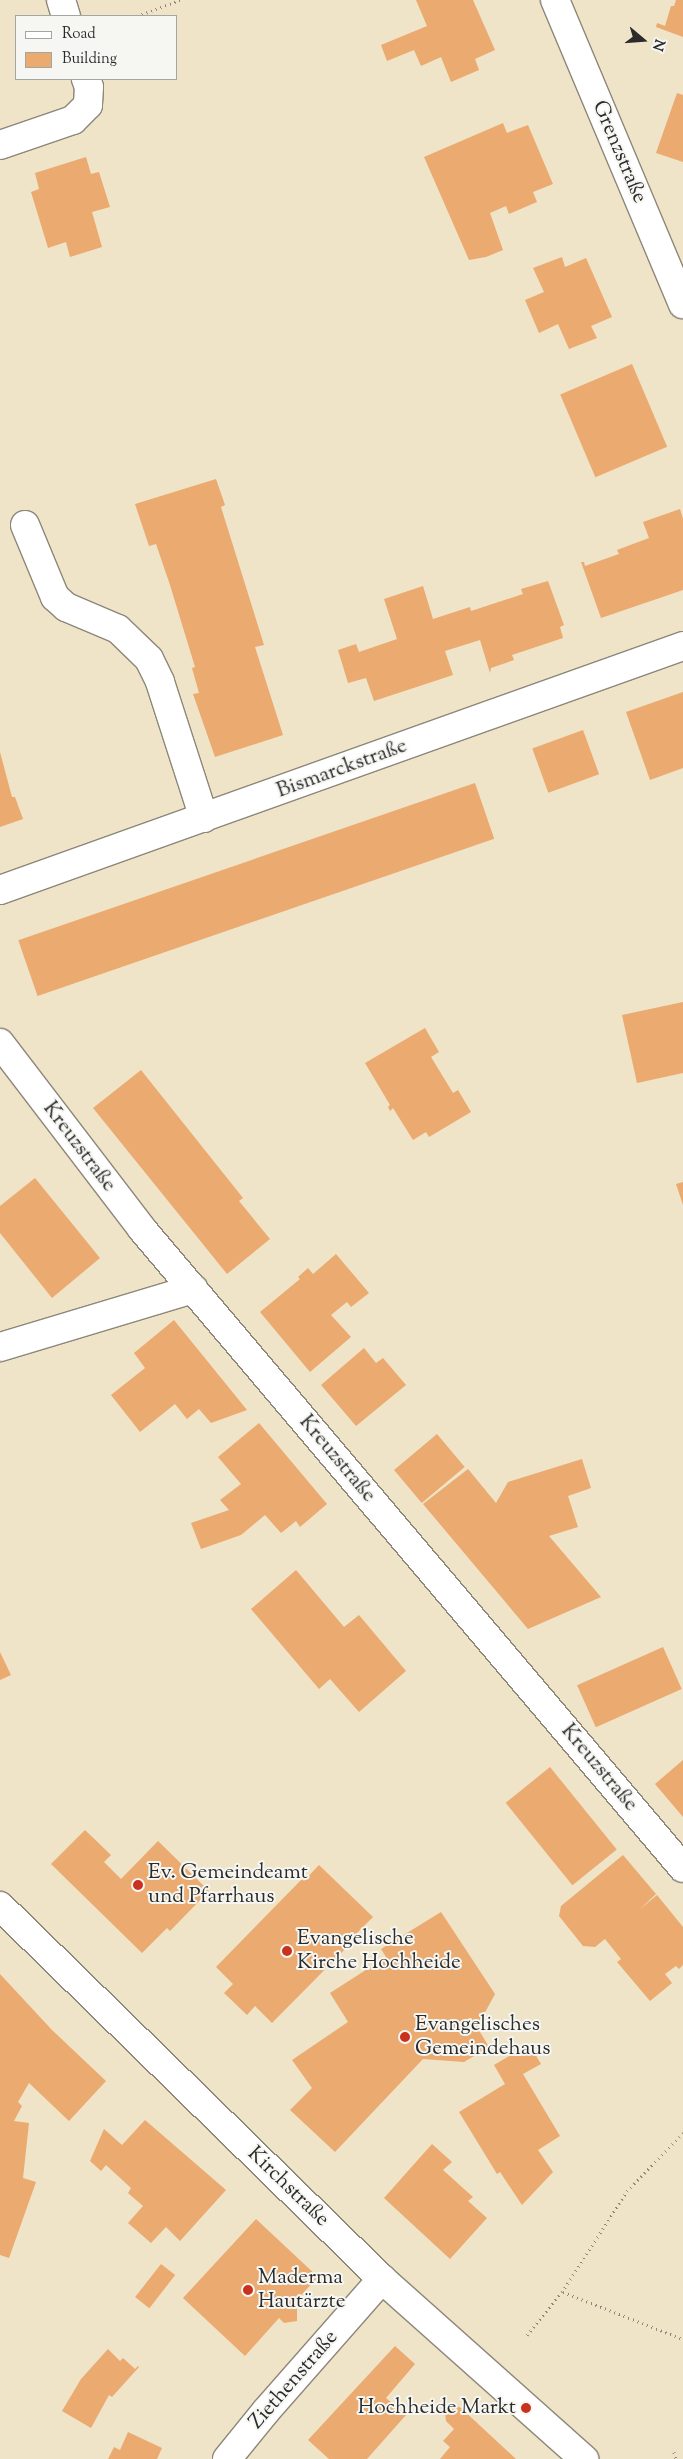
<!DOCTYPE html>
<meta charset="utf-8">
<style>
body{margin:0}
#map{position:relative;width:683px;height:2459px;overflow:hidden;background:#efe3c8;font-family:"Sorts Mill Goudy",serif}
div>[style]{position:absolute}
[style*='--x']{left:calc(var(--x)*1px);top:calc(var(--y)*1px);width:calc(var(--w)*1px);rotate:calc(var(--a)*1deg)}
.building>*{inset:0;background:#ebaa6f;transform-origin:0 0}
.path>*{height:3px;margin-top:-1.5px;transform-origin:0;background:repeating-linear-gradient(90deg,#8d877a 0 1px,transparent 0 5px)}
.roads{filter:drop-shadow(1px 0 #8d877a) drop-shadow(-1px 0 #8d877a) drop-shadow(0 1px #8d877a) drop-shadow(0 -1px #8d877a)}
.minor>*{height:28px;margin:-14px;padding:0 14px;transform-origin:14px;border-radius:14px;background:#fff}
.dots>*{width:14px;height:14px;translate:-50% -50%;box-sizing:border-box;border:2px solid #f6f6f2;border-radius:50%}
span{translate:-50% -50%;white-space:nowrap;text-align:center;line-height:1.15;-webkit-text-stroke:4px #f6f6f2;paint-order:stroke}
.street-label{font-size:21px;color:#2b2b2b}
.poi-label{font-size:21px;color:#2b2b2b}
.left{translate:0 -50%;text-align:left}
.right{translate:-100% -50%;text-align:right}
.legend{position:absolute;left:15px;top:15px;width:162px;height:65px;box-sizing:border-box;background:#f6f6f2;border:1px solid #a5a5a2;margin:0;padding:6px 9px;list-style:none;font-size:15px;color:#2b2b2b}
.legend li{display:flex;align-items:center;gap:10px;height:25px}
.legend b{width:25px;border:1px solid #a5a5a2}
.north{position:absolute;left:618px;top:15px;width:50px;height:50px;-webkit-text-stroke:4px #f6f6f2;paint-order:stroke;rotate:108deg;font-size:14px;font-weight:700;line-height:20px;text-align:center;color:#2b2b2b}
.north::after{content:'';display:block;margin:auto;width:18px;height:22px;background:#2b2b2b;clip-path:polygon(50% 0,100% 100%,50% 72%,0 100%)}
</style>
<div id="map">
<div class="building">
<div style="clip-path:polygon(416px 0,473px 0,495px 50px,475px 59px,479px 70px,451px 82px,441px 57px,421px 66px,414px 50px,387px 61px,381px 45px,427px 26px)"></div>
<div style="clip-path:polygon(676px 0,683px 0,683px 37px,656px 27px,657px 23px,665px 26px,671px 6px,674px 6px)"></div>
<div style="clip-path:polygon(677px 93px,683px 95px,683px 162px,656px 153px)"></div>
<div style="clip-path:polygon(503px 123px,507px 133px,528px 125px,553px 184px,533px 192px,537px 202px,509px 214px,506px 206px,490px 213px,503px 250px,486px 257px,469px 260px,424px 157px)"></div>
<div style="clip-path:polygon(86px 157px,91px 174px,99px 172px,110px 207px,92px 212px,102px 247px,70px 257px,66px 242px,48px 248px,31px 192px,39px 189px,35px 173px)"></div>
<div style="clip-path:polygon(562px 257px,565px 267px,586px 258px,612px 317px,591px 326px,597px 338px,569px 349px,558px 324px,539px 333px,525px 300px,544px 292px,533px 268px)"></div>
<div style="left:632px;top:364px;width:90px;height:78px;rotate:67deg"></div>
<div style="clip-path:polygon(216px 479px,225px 505px,221px 507px,264px 645px,255px 647px,283px 735px,215px 757px,193px 694px,199px 693px,192px 668px,195px 667px,170px 585px,156px 544px,149px 546px,135px 504px)"></div>
<div style="clip-path:polygon(680px 509px,683px 519px,683px 590px,601px 618px,581px 562px,584px 562px,585px 566px,619px 554px,617px 550px,649px 538px,643px 522px)"></div>
<div style="clip-path:polygon(548px 581px,564px 625px,560px 627px,563px 638px,512px 655px,514px 660px,491px 668px,490px 673px,480px 640px,445px 651px,453px 675px,374px 701px,366px 678px,348px 683px,338px 650px,356px 644px,359px 652px,397px 639px,384px 599px,423px 586px,433px 619px,470px 607px,471px 611px,523px 594px,521px 589px)"></div>
<div style="clip-path:polygon(683px 692px,683px 768px,650px 780px,626px 712px)"></div>
<div style="left:583px;top:730px;width:47px;height:54px;rotate:70deg"></div>
<div style="clip-path:polygon(0 752px,12px 797px,15px 797px,23px 819px,0 827px)"></div>
<div style="left:475px;top:783px;width:59px;height:483px;rotate:71deg"></div>
<div style="clip-path:polygon(683px 1002px,683px 1073px,637px 1083px,622px 1015px)"></div>
<div style="clip-path:polygon(425px 1028px,439px 1052px,431px 1057px,453px 1093px,458px 1090px,471px 1112px,429px 1137px,426px 1132px,413px 1140px,393px 1108px,390px 1111px,388px 1107px,390px 1105px,365px 1063px)"></div>
<div style="clip-path:polygon(141px 1070px,243px 1198px,239px 1201px,270px 1239px,227px 1274px,93px 1108px)"></div>
<div style="clip-path:polygon(35px 1178px,100px 1258px,52px 1298px,0 1233px,0 1206px)"></div>
<div style="clip-path:polygon(683px 1182px,683px 1205px,676px 1184px)"></div>
<div style="clip-path:polygon(336px 1254px,369px 1293px,351px 1307px,347px 1302px,331px 1315px,351px 1337px,310px 1372px,260px 1312px,300px 1279px,298px 1277px,308px 1268px,313px 1274px)"></div>
<div style="clip-path:polygon(174px 1320px,247px 1410px,211px 1423px,199px 1409px,187px 1419px,175px 1404px,140px 1432px,111px 1395px,145px 1368px,134px 1353px)"></div>
<div style="clip-path:polygon(364px 1348px,376px 1363px,383px 1358px,406px 1385px,356px 1426px,321px 1385px)"></div>
<div style="clip-path:polygon(259px 1423px,327px 1504px,300px 1527px,296px 1521px,281px 1533px,265px 1515px,241px 1535px,201px 1549px,191px 1523px,229px 1510px,220px 1500px,241px 1484px,218px 1457px)"></div>
<div style="left:437px;top:1434px;width:43px;height:56px;rotate:50deg"></div>
<div style="clip-path:polygon(582px 1459px,591px 1488px,568px 1496px,578px 1527px,549px 1536px,601px 1597px,528px 1629px,423px 1504px,468px 1469px,496px 1503px,508px 1482px)"></div>
<div style="clip-path:polygon(296px 1570px,344px 1627px,359px 1615px,406px 1671px,359px 1712px,330px 1679px,319px 1689px,251px 1609px)"></div>
<div style="left:663px;top:1647px;width:46px;height:94px;rotate:66deg"></div>
<div style="clip-path:polygon(0 1652px,11px 1675px,0 1680px)"></div>
<div style="clip-path:polygon(683px 1760px,683px 1817px,655px 1784px)"></div>
<div style="left:550px;top:1767px;width:106px;height:57px;rotate:51deg"></div>
<div style="clip-path:polygon(85px 1830px,111px 1855px,104px 1862px,121px 1879px,158px 1841px,209px 1891px,170px 1931px,167px 1928px,142px 1953px,51px 1864px)"></div>
<div style="clip-path:polygon(623px 1855px,656px 1894px,639px 1910px,657px 1895px,683px 1927px,683px 1965px,679px 1969px,676px 1966px,665px 1974px,672px 1983px,650px 2001px,617px 1962px,621px 1959px,605px 1939px,595px 1947px,583px 1946px,559px 1916px,561px 1906px)"></div>
<div style="clip-path:polygon(319px 1865px,373px 1917px,357px 1933px,359px 1935px,272px 2023px,255px 2006px,247px 2015px,224px 1993px,233px 1984px,216px 1967px,302px 1879px,304px 1881px)"></div>
<div style="clip-path:polygon(441px 1912px,495px 1994px,477px 2027px,489px 2047px,464px 2062px,423px 2059px,335px 2152px,290px 2110px,312px 2088px,292px 2060px,348px 2022px,330px 1993px,386px 1957px,381px 1949px)"></div>
<div style="clip-path:polygon(0 1974px,52px 2030px,106px 2081px,69px 2121px,29px 2083px,18px 2102px,22px 2106px,14px 2121px,29px 2123px,23px 2178px,36px 2182px,9px 2258px,0 2255px)"></div>
<div style="clip-path:polygon(529px 2044px,541px 2064px,523px 2074px,560px 2136px,538px 2150px,553px 2172px,522px 2205px,500px 2172px,497px 2174px,459px 2112px,505px 2084px,494px 2065px)"></div>
<div style="clip-path:polygon(145px 2120px,226px 2190px,180px 2241px,166px 2227px,151px 2243px,128px 2223px,143px 2206px,128px 2193px,131px 2188px,106px 2165px,101px 2171px,90px 2161px,104px 2129px,122px 2145px)"></div>
<div style="clip-path:polygon(432px 2144px,452px 2162px,443px 2170px,473px 2197px,468px 2201px,487px 2218px,450px 2259px,384px 2198px)"></div>
<div style="clip-path:polygon(256px 2219px,318px 2277px,293px 2304px,297px 2308px,297px 2321px,284px 2323px,279px 2318px,245px 2356px,183px 2298px)"></div>
<div style="left:161px;top:2264px;width:18px;height:42px;rotate:38deg"></div>
<div style="clip-path:polygon(395px 2346px,415px 2364px,386px 2398px,406px 2415px,367px 2459px,329px 2459px,308px 2440px)"></div>
<div style="clip-path:polygon(108px 2349px,120px 2361px,123px 2358px,135px 2369px,138px 2366px,139px 2367px,112px 2397px,109px 2395px,91px 2428px,62px 2411px,81px 2379px)"></div>
<div style="clip-path:polygon(457px 2406px,461px 2408px,516px 2459px,440px 2459px,450px 2447px,443px 2441px,454px 2429px,446px 2421px,445px 2413px,449px 2407px)"></div>
<div style="clip-path:polygon(128px 2432px,162px 2448px,157px 2459px,108px 2459px,114px 2447px,120px 2450px)"></div>
</div>
<div class="path">
<div style="--x:137;--y:16;--w:46;--a:-20.4"></div>
<div style="--x:563;--y:2292;--w:129;--a:21.4"></div>
<div style="--x:527;--y:2335;--w:55;--a:-50.9"></div>
<div style="--x:562;--y:2292;--w:120;--a:-57.2"></div>
<div style="--x:627;--y:2191;--w:81;--a:-46"></div>
<div style="--x:674;--y:2452;--w:7;--a:74"></div>
</div>
<div class="roads">
<div class="minor">
<div style="--x:61;--y:0;--w:17;--a:73"></div>
<div style="--x:555;--y:0;--w:330;--a:67.2"></div>
<div style="--x:0;--y:145;--w:77;--a:-18.9"></div>
<div style="--x:73;--y:120;--w:21;--a:-45"></div>
<div style="--x:88;--y:105;--w:18;--a:-87"></div>
<div style="--x:89;--y:87;--w:9;--a:-111"></div>
<div style="--x:25;--y:525;--w:78;--a:67.4"></div>
<div style="--x:55;--y:597;--w:15;--a:42"></div>
<div style="--x:66;--y:607;--w:56;--a:22.9"></div>
<div style="--x:118;--y:629;--w:43;--a:44.1"></div>
<div style="--x:149;--y:659;--w:25;--a:64"></div>
<div style="--x:160;--y:682;--w:143;--a:72.1"></div>
<div style="--x:0;--y:890;--w:725;--a:-19.66"></div>
<div style="--x:0;--y:1043;--w:234;--a:52.6"></div>
<div style="--x:142;--y:1229;--w:837;--a:49.75"></div>
<div style="--x:0;--y:1347;--w:202;--a:-16.7"></div>
<div style="--x:0;--y:1906;--w:534;--a:44.32"></div>
<div style="--x:382;--y:2279;--w:271;--a:41.7"></div>
<div style="--x:227;--y:2459;--w:62;--a:-50.9"></div>
<div style="--x:266;--y:2411;--w:176;--a:-48.7"></div>
</div>
</div>
<div class="dots">
<div style="left:138px;top:1885px;background:#c8321e"></div>
<div style="left:287px;top:1951px;background:#c8321e"></div>
<div style="left:405px;top:2037px;background:#c8321e"></div>
<div style="left:248px;top:2290px;background:#c8321e"></div>
<div style="left:526px;top:2408px;background:#c8321e"></div>
</div>
<div class="street-label">
<span style="left:619px;top:152px;rotate:67deg">Grenzstraße</span>
<span style="left:342px;top:769px;rotate:-20deg">Bismarckstraße</span>
<span style="left:79px;top:1147px;rotate:53deg">Kreuzstraße</span>
<span style="left:337px;top:1459px;rotate:50deg">Kreuzstraße</span>
<span style="left:599px;top:1768px;rotate:50deg">Kreuzstraße</span>
<span style="left:288px;top:2187px;rotate:44deg">Kirchstraße</span>
<span style="left:294px;top:2380px;rotate:-49deg">Ziethenstraße</span>
</div>
<div class="poi-label">
<span class="left" style="left:148px;top:1885px">Ev. Gemeindeamt<br>und Pfarrhaus</span>
<span class="left" style="left:297px;top:1951px">Evangelische<br>Kirche Hochheide</span>
<span class="left" style="left:415px;top:2037px">Evangelisches<br>Gemeindehaus</span>
<span class="left" style="left:258px;top:2290px">Maderma<br>Hautärzte</span>
<span class="right" style="left:516px;top:2408px">Hochheide Markt</span>
</div>
<ul class="legend">
<li><b style="height:6px;background:#fff"></b>Road</li>
<li><b style="height:14px;background:#ebaa6f"></b>Building</li>
</ul>
<div class="north">N</div>
</div>
